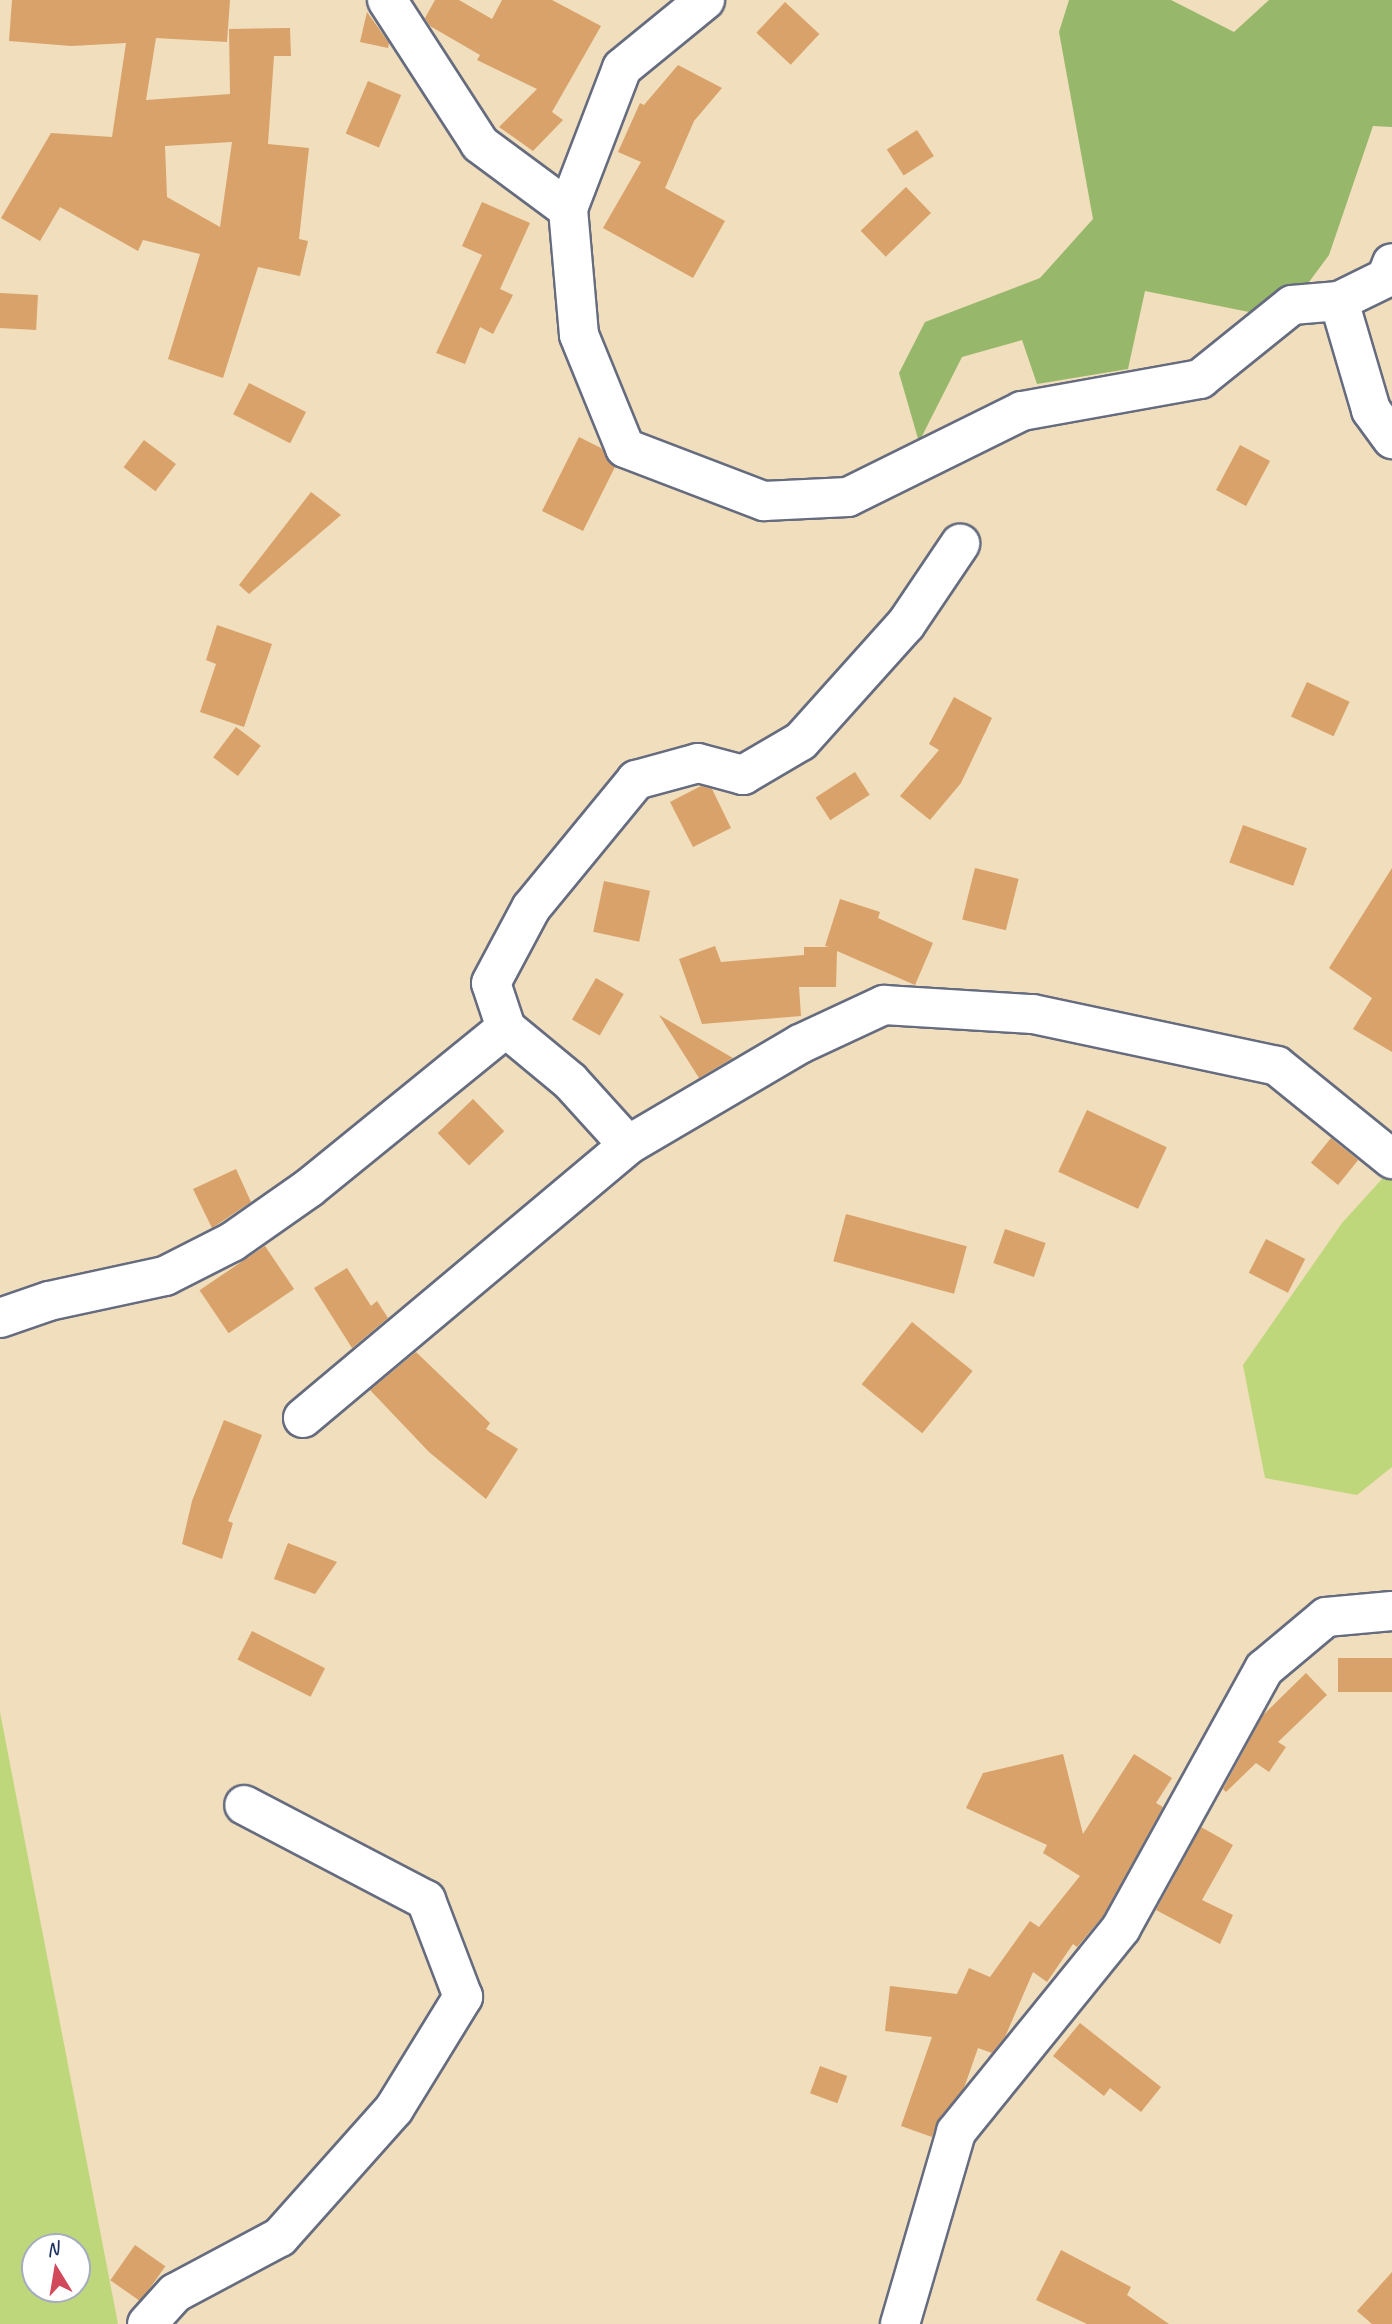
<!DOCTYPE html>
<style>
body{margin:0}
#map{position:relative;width:1392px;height:2324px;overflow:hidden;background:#f0debc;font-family:Caveat,sans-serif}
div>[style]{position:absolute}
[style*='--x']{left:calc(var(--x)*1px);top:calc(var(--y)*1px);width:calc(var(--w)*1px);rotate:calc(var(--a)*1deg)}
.green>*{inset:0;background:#bfd77b}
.forest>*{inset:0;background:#97b86b}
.building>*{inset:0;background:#d9a26a;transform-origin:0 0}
.roads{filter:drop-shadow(2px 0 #666c7f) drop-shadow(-2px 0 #666c7f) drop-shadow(0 2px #666c7f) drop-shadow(0 -2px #666c7f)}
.minor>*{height:38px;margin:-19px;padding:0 19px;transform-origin:19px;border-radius:19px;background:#fff}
span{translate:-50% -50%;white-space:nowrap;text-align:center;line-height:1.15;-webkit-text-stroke:6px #fff;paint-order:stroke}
.north{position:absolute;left:21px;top:2233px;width:70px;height:70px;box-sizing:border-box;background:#fff;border:2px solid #a4acbf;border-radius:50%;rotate:349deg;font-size:19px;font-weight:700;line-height:28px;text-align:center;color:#1b2f5e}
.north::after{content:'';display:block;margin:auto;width:24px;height:32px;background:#d1495b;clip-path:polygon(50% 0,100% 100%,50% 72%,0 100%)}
</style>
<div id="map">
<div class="green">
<div style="clip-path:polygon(1392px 1168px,1392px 1467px,1357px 1495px,1265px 1478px,1243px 1365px,1342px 1223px)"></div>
<div style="clip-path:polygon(evenodd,0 1712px,118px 2324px,0 2324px,0 1712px,77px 2247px,77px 2289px,35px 2289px,35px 2247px,77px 2247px)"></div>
</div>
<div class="forest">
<div style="clip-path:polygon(1069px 0,1171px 0,1234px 32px,1269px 0,1392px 0,1392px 127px,1373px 126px,1329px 255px,1292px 305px,1259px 314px,1145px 291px,1128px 369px,1037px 384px,1022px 340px,962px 357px,919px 442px,899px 373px,925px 322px,1040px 278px,1093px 219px,1059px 32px)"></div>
</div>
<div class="building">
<div style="clip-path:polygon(evenodd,12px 0,230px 0,227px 42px,156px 38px,146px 100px,230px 94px,229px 29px,290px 28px,291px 56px,274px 56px,268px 144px,309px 148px,299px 239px,308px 241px,300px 276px,258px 267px,223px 378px,168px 359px,200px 254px,143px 240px,138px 251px,60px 207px,40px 241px,1px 218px,51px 133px,112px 137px,126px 43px,71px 46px,9px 41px,12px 0,232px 142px,220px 227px,167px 197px,165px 146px,232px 142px)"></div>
<div style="clip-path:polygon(435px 0,459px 0,492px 19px,502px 0,552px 0,601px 26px,552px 112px,563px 120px,533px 151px,499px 127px,537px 89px,477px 60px,480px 55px,430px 26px,425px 18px)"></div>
<div style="left:785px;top:2px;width:47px;height:42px;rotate:43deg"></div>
<div style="clip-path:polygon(367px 12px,389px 43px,388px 48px,360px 42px)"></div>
<div style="clip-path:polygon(678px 65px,722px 88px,694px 121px,665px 188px,725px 221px,693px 278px,603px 228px,641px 162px,618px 152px,640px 103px,644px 105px)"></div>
<div style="left:368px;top:81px;width:36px;height:57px;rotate:23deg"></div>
<div style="left:917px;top:130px;width:31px;height:36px;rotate:57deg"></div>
<div style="left:906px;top:187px;width:36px;height:63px;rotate:46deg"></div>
<div style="clip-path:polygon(482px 202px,530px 223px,500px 289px,513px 295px,493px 334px,480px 327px,465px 364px,436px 353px,482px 255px,462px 246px)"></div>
<div style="left:0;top:293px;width:38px;height:35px;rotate:3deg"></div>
<div style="left:249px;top:383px;width:64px;height:35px;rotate:27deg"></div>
<div style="clip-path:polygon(579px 437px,601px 448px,615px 467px,583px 531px,542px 511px)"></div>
<div style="left:144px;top:440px;width:40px;height:34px;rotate:37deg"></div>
<div style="left:1240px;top:445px;width:34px;height:51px;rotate:28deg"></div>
<div style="clip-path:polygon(311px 492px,341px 515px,249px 594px,239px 585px)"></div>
<div style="clip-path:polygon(217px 625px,272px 644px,244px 727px,200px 712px,216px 664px,206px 660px)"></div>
<div style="left:1307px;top:682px;width:47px;height:38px;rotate:25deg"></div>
<div style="clip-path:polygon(954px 697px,992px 718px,961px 783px,930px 820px,900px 796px,939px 750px,929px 744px)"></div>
<div style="left:236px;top:727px;width:31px;height:38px;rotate:37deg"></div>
<div style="left:855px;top:772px;width:27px;height:47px;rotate:57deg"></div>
<div style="clip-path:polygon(701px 786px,712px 789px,731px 828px,693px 847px,670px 802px)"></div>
<div style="left:1243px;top:825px;width:68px;height:40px;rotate:20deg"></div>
<div style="left:975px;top:868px;width:45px;height:53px;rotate:14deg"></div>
<div style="clip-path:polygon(1392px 868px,1392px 1052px,1353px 1029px,1372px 998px,1329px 968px)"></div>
<div style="left:604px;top:881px;width:47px;height:52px;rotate:12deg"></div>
<div style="clip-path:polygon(840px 899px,880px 912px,878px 918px,933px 943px,915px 985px,837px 951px,836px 987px,799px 987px,801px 1016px,702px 1024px,679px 959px,715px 946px,721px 962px,804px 955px,804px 947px,829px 947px,825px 946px)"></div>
<div style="left:596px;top:978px;width:32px;height:48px;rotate:30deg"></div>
<div style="clip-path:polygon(659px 1015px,733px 1058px,699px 1078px)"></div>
<div style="left:473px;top:1099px;width:45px;height:49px;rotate:46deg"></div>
<div style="left:1087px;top:1110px;width:88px;height:68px;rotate:25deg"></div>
<div style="left:1331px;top:1138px;width:35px;height:32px;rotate:39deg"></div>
<div style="clip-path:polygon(236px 1169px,251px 1202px,212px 1228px,193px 1189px)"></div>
<div style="left:846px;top:1214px;width:125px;height:49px;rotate:15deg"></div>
<div style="left:1005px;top:1229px;width:43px;height:36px;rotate:19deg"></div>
<div style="left:1266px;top:1239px;width:44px;height:38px;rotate:27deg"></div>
<div style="left:265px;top:1246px;width:52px;height:79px;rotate:56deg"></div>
<div style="clip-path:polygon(347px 1268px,371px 1306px,377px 1301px,388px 1318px,352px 1348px,314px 1288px)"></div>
<div style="left:912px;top:1322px;width:78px;height:80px;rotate:39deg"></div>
<div style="clip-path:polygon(416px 1352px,490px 1423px,486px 1429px,518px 1449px,486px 1499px,429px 1452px,370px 1390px)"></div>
<div style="clip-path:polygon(224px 1420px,262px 1435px,228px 1521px,233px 1523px,222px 1559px,182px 1544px,192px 1501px)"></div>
<div style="clip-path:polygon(288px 1543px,337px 1562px,315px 1594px,274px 1579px)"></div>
<div style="left:252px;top:1631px;width:82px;height:32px;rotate:27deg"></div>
<div style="left:1392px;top:1658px;width:34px;height:54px;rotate:90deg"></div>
<div style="clip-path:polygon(1306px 1673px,1327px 1695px,1278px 1742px,1286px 1747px,1269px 1772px,1256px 1763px,1226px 1792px,1223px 1789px,1263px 1715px)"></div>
<div style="clip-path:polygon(1063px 1754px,1083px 1834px,1134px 1754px,1172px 1778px,1156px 1803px,1163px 1807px,1103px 1916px,1077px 1947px,1073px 1944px,1047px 1982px,1033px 1972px,1005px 2037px,992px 2053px,978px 2048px,964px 2088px,939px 2119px,932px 2137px,901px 2126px,932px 2037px,885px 2031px,890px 1986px,957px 1994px,969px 1968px,990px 1977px,1030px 1921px,1039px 1927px,1080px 1876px,1043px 1853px,1047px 1845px,966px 1808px,983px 1773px)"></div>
<div style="clip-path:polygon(1201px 1827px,1233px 1845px,1202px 1900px,1233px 1915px,1220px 1944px,1156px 1910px)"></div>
<div style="clip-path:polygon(1080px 2023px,1161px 2087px,1141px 2112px,1110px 2088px,1104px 2096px,1053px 2056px)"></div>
<div style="left:820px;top:2066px;width:29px;height:29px;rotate:20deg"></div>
<div style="left:135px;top:2245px;width:37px;height:43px;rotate:35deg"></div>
<div style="clip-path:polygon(1061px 2250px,1131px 2287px,1127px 2295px,1169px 2324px,1087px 2324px,1036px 2300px)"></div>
<div style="clip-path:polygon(1392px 2272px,1392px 2324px,1372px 2324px,1357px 2311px)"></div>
</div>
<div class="roads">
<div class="minor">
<div style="--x:387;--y:0;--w:171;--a:57.1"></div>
<div style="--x:480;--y:144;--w:109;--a:36.5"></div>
<div style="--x:705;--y:0;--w:107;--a:140.7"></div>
<div style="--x:622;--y:68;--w:151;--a:111"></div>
<div style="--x:568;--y:209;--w:126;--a:85"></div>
<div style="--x:579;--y:335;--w:122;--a:67.8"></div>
<div style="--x:625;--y:448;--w:149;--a:20.9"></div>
<div style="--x:764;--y:501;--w:84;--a:-2.7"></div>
<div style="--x:848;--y:497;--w:194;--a:-26.3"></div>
<div style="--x:1022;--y:411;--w:181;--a:-10.2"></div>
<div style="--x:1200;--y:379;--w:118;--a:-38.8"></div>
<div style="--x:1292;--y:305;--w:47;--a:-4.9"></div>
<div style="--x:1339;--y:301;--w:52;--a:-26.1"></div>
<div style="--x:1386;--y:278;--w:16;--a:-68"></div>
<div style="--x:1339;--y:301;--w:114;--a:73.6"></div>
<div style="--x:1371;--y:410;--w:36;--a:54"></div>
<div style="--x:628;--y:1145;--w:86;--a:-132.2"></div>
<div style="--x:570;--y:1081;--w:83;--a:-140.4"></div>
<div style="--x:506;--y:1028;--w:47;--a:-108.4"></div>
<div style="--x:491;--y:983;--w:85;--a:-61.9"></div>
<div style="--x:531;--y:908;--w:166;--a:-50.6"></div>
<div style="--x:636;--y:780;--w:64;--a:-15.3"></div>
<div style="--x:698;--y:763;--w:47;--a:14.9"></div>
<div style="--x:743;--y:775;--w:67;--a:-30.4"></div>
<div style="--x:801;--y:741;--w:157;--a:-48.1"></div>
<div style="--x:906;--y:624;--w:97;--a:-56"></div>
<div style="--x:0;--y:1318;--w:52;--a:-19.1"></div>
<div style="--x:49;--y:1301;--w:119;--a:-12.2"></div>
<div style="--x:165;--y:1276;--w:75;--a:-26.9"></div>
<div style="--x:232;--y:1242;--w:94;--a:-35"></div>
<div style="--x:309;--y:1188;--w:254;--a:-39.1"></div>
<div style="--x:303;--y:1418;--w:424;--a:-40"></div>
<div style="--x:628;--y:1145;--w:199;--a:-30.4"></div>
<div style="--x:800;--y:1044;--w:93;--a:-24.9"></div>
<div style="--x:884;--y:1005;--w:149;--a:3.5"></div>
<div style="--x:1033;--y:1014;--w:249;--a:12"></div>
<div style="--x:1277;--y:1066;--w:148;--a:39"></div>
<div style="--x:147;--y:2324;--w:42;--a:-47.9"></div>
<div style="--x:175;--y:2293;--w:119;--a:-28.1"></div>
<div style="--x:280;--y:2237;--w:171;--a:-48.3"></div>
<div style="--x:394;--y:2109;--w:132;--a:-58.4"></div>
<div style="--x:463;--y:1997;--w:104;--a:-110.9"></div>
<div style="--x:426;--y:1900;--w:205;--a:-152.4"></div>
<div style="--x:900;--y:2324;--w:200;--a:-73.7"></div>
<div style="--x:956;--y:2132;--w:262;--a:-51"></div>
<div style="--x:1121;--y:1928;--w:296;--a:-61.1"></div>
<div style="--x:1264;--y:1669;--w:81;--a:-40"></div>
<div style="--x:1326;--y:1617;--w:66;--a:-5.2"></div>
</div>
</div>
<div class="north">N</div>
</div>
